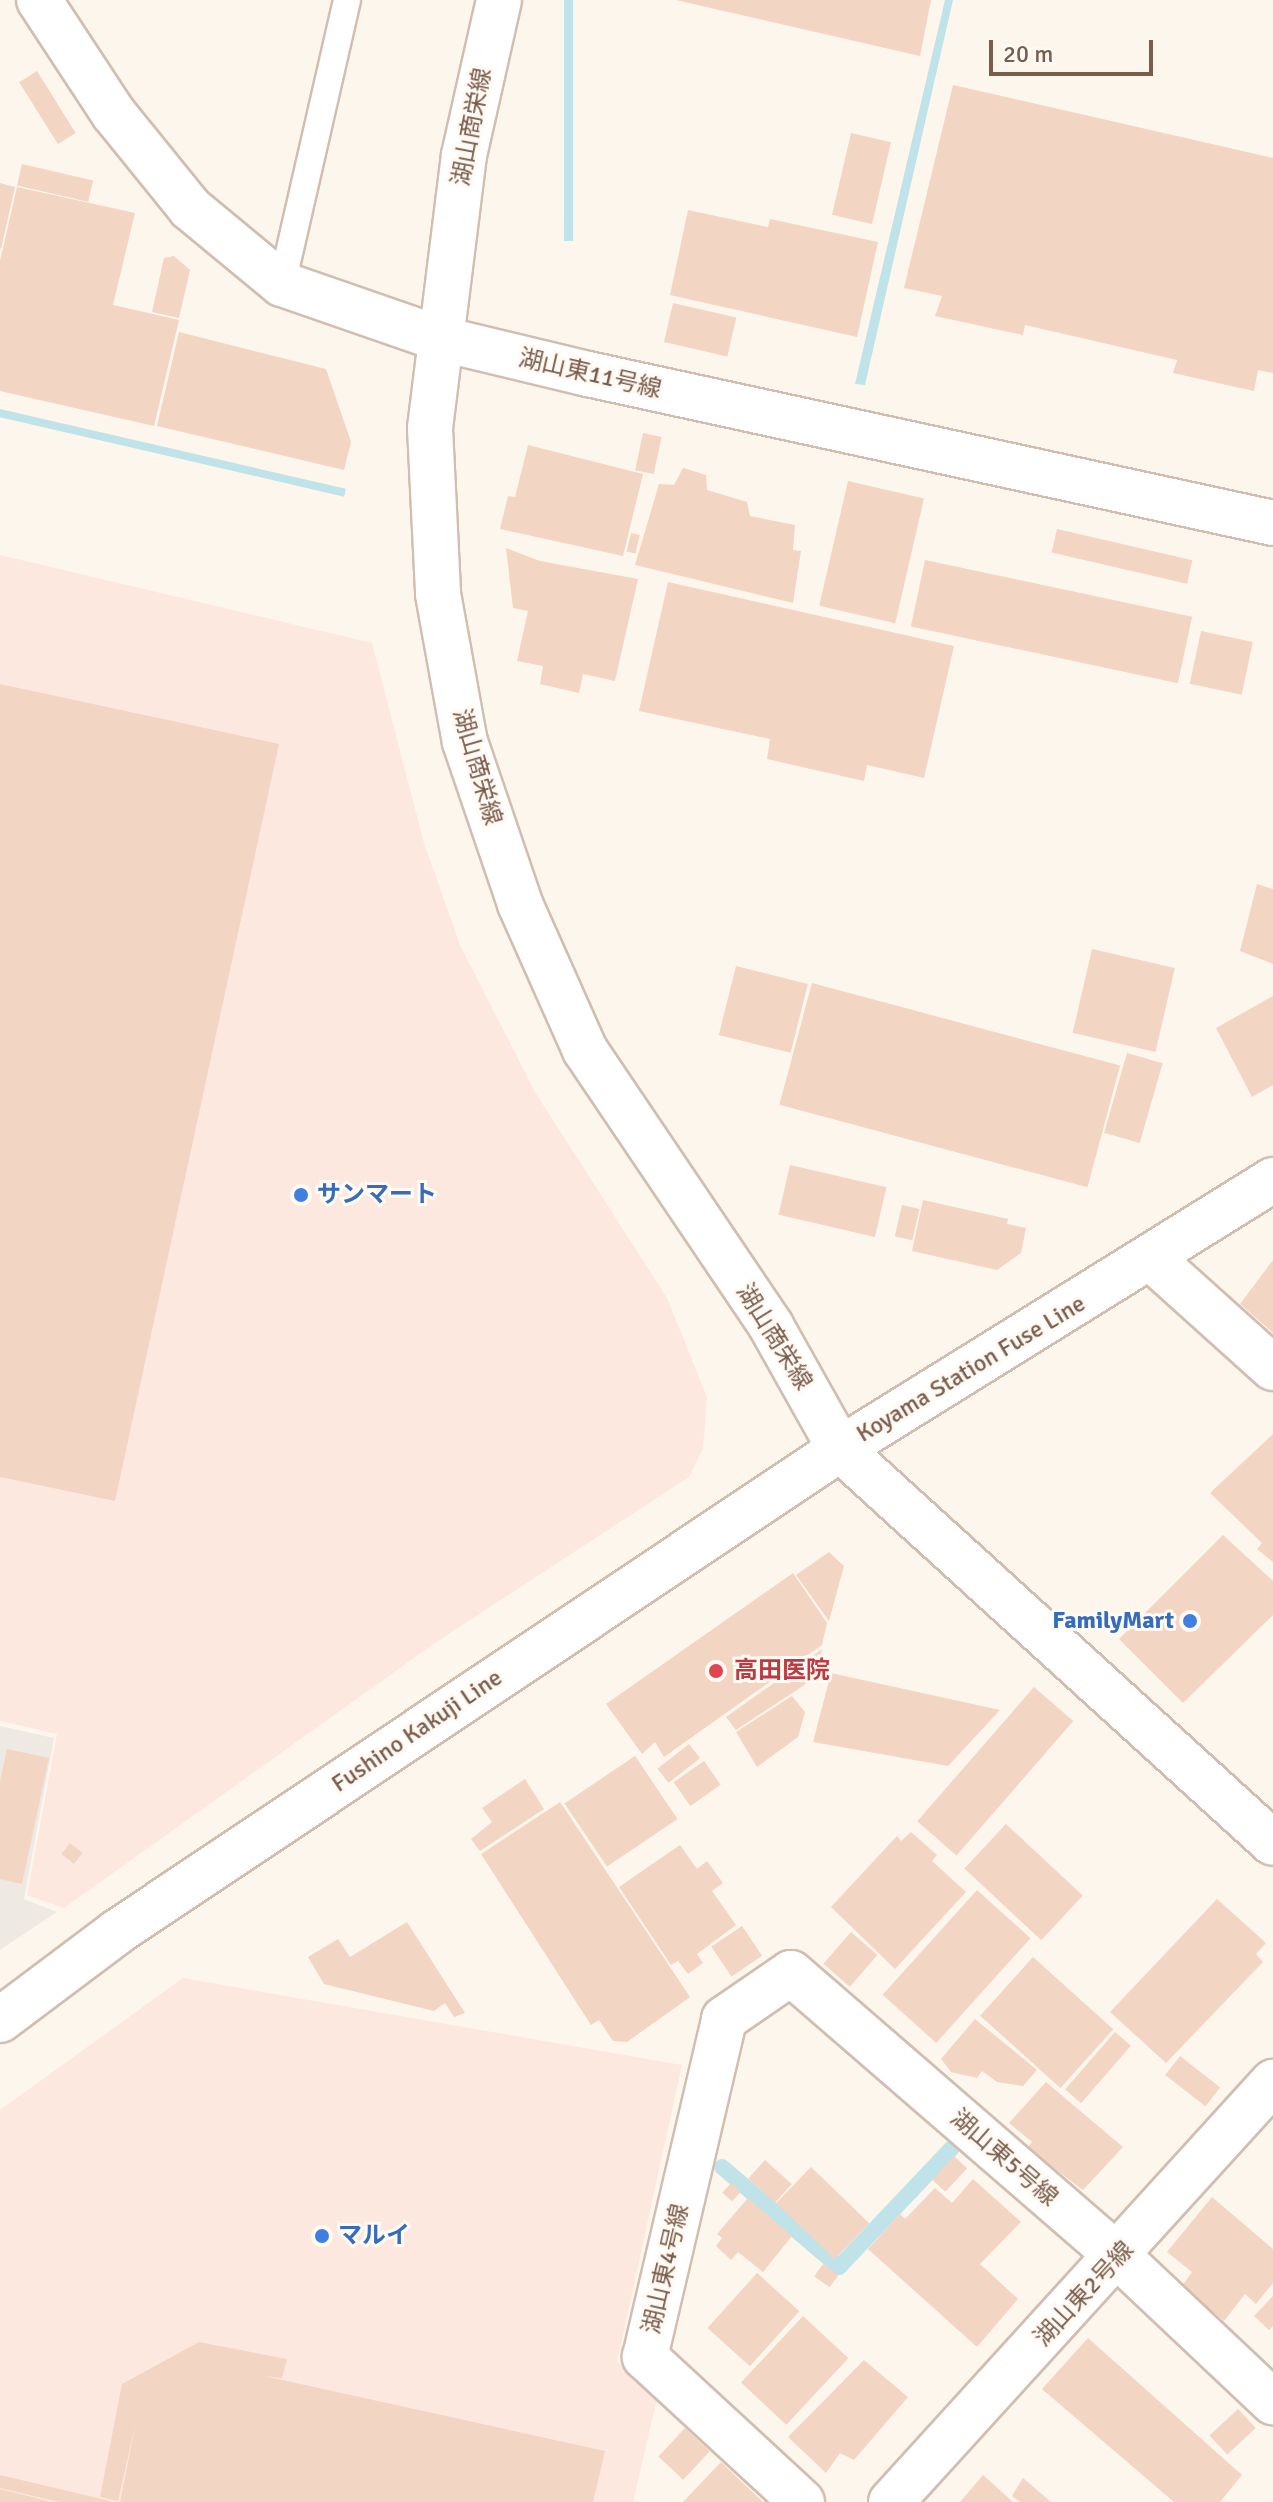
<!DOCTYPE html>
<meta charset="utf-8">
<style>
body{margin:0}
#map{position:relative;width:1273px;height:2502px;overflow:hidden;background:#fdf6ec;font-family:Signika,"Noto Sans JP",sans-serif}
div>[style]{position:absolute}
[style*='--x']{left:calc(var(--x)*1px);top:calc(var(--y)*1px);width:calc(var(--w)*1px);rotate:calc(var(--a)*1deg)}
.commercial>*{inset:0;background:#fde8e0}
.industrial>*{inset:0;background:#efe9e4}
.water>*{inset:0;background:#bfe3e8;transform-origin:0 0}
.stream>*{height:16px;margin:-8px;padding:0 8px;transform-origin:8px;border-radius:8px;background:#bfe3e8}
.building>*{inset:0;background:#f3d5c3;transform-origin:0 0}
.roads{filter:drop-shadow(2px 0 #d1beb0) drop-shadow(-2px 0 #d1beb0) drop-shadow(0 2px #d1beb0) drop-shadow(0 -2px #d1beb0)}
.service>*{height:26px;margin:-13px;padding:0 13px;transform-origin:13px;border-radius:13px;background:#fff}
.minor>*{height:44px;margin:-22px;padding:0 22px;transform-origin:22px;border-radius:22px;background:#fff}
.tertiary>*{height:44px;margin:-22px;padding:0 22px;transform-origin:22px;border-radius:22px;background:#fff}
.secondary>*{height:44px;margin:-22px;padding:0 22px;transform-origin:22px;border-radius:22px;background:#fff}
.dots>*{width:22px;height:22px;translate:-50% -50%;box-sizing:border-box;border:4px solid #fffaf3;border-radius:50%}
span{translate:-50% -50%;white-space:nowrap;text-align:center;line-height:1.15;-webkit-text-stroke:6px #fffaf3;paint-order:stroke}
.street-label{font-size:24px;color:#7a5c4d}
.shop-label{font-size:24px;color:#366cbe;font-weight:700}
.left{translate:0 -50%;text-align:left}
.right{translate:-100% -50%;text-align:right}
.health-label{font-size:24px;color:#be3a42;font-weight:700}
.scale{position:absolute;left:989px;top:40px;width:164px;height:36px;box-sizing:border-box;border:4px solid #7a5c4d;border-top:0;padding-left:10px;font-size:24px;line-height:28px;white-space:nowrap;color:#7a5c4d;-webkit-text-stroke:6px #fffaf3;paint-order:stroke}
</style>
<div id="map">
<div class="commercial">
<div style="clip-path:polygon(0 555px,372px 643px,424px 843px,460px 945px,535px 1092px,667px 1298px,707px 1397px,703px 1448px,689px 1477px,435px 1643px,64px 1908px,27px 1895px,57px 1734px,0 1721px)"></div>
<div style="clip-path:polygon(183px 1978px,682px 2065px,617px 2362px,657px 2399px,633px 2502px,0 2502px,0 2110px)"></div>
</div>
<div class="industrial">
<div style="clip-path:polygon(0 1726px,54px 1738px,24px 1899px,57px 1912px,0 1950px)"></div>
</div>
<div class="water">
<div style="left:564px;top:0;width:9px;height:241px"></div>
<div style="clip-path:polygon(945px 0,953px 0,865px 385px,855px 384px)"></div>
<div style="left:0;top:409px;width:355px;height:8px;rotate:13deg"></div>
</div>
<div class="stream">
<div style="--x:722;--y:2167;--w:154;--a:40.5"></div>
<div style="--x:839;--y:2267;--w:164;--a:-46.5"></div>
</div>
<div class="building">
<div style="clip-path:polygon(676px 0,931px 0,920px 56px)"></div>
<div style="left:37px;top:71px;width:73px;height:21px;rotate:58deg"></div>
<div style="clip-path:polygon(953px 85px,1273px 158px,1273px 373px,1258px 370px,1254px 391px,1173px 373px,1177px 360px,1025px 325px,1023px 335px,935px 316px,942px 296px,904px 288px)"></div>
<div style="left:851px;top:133px;width:41px;height:84px;rotate:13deg"></div>
<div style="left:22px;top:164px;width:73px;height:22px;rotate:13deg"></div>
<div style="clip-path:polygon(0 183px,15px 187px,1px 249px,0 248px)"></div>
<div style="clip-path:polygon(17px 187px,135px 213px,113px 305px,179px 320px,154px 426px,0 391px,0 261px)"></div>
<div style="clip-path:polygon(688px 210px,768px 227px,770px 219px,878px 242px,857px 337px,670px 295px)"></div>
<div style="clip-path:polygon(174px 256px,190px 270px,179px 318px,152px 312px,164px 258px)"></div>
<div style="left:673px;top:303px;width:65px;height:40px;rotate:13deg"></div>
<div style="clip-path:polygon(179px 332px,326px 369px,351px 442px,344px 470px,157px 426px)"></div>
<div style="left:643px;top:433px;width:19px;height:38px;rotate:12deg"></div>
<div style="clip-path:polygon(528px 445px,643px 474px,623px 556px,500px 529px,508px 496px,515px 497px)"></div>
<div style="clip-path:polygon(683px 468px,706px 475px,707px 490px,747px 502px,750px 516px,795px 525px,793px 550px,801px 551px,793px 603px,635px 565px,659px 484px,674px 485px)"></div>
<div style="left:848px;top:481px;width:78px;height:128px;rotate:13deg"></div>
<div style="left:1057px;top:529px;width:139px;height:24px;rotate:13deg"></div>
<div style="left:631px;top:533px;width:9px;height:19px;rotate:13deg"></div>
<div style="clip-path:polygon(506px 548px,540px 561px,638px 579px,615px 681px,583px 674px,579px 693px,540px 684px,543px 666px,517px 661px,528px 611px,513px 608px)"></div>
<div style="left:925px;top:560px;width:273px;height:68px;rotate:12deg"></div>
<div style="clip-path:polygon(668px 582px,954px 646px,924px 778px,867px 765px,864px 781px,767px 759px,770px 739px,639px 711px)"></div>
<div style="left:1201px;top:631px;width:53px;height:54px;rotate:12deg"></div>
<div style="clip-path:polygon(0 684px,279px 744px,115px 1501px,0 1477px)"></div>
<div style="clip-path:polygon(1257px 884px,1273px 889px,1273px 964px,1240px 951px)"></div>
<div style="left:1092px;top:949px;width:85px;height:86px;rotate:13deg"></div>
<div style="left:736px;top:966px;width:74px;height:71px;rotate:14deg"></div>
<div style="left:812px;top:983px;width:319px;height:126px;rotate:15deg"></div>
<div style="clip-path:polygon(1273px 996px,1273px 1085px,1252px 1097px,1216px 1028px)"></div>
<div style="left:1127px;top:1053px;width:37px;height:83px;rotate:16deg"></div>
<div style="left:790px;top:1165px;width:99px;height:51px;rotate:13deg"></div>
<div style="clip-path:polygon(923px 1200px,1008px 1219px,1007px 1224px,1026px 1228px,1021px 1253px,997px 1270px,912px 1251px)"></div>
<div style="left:902px;top:1205px;width:18px;height:32px;rotate:13deg"></div>
<div style="clip-path:polygon(1273px 1260px,1273px 1333px,1240px 1304px)"></div>
<div style="clip-path:polygon(1273px 1434px,1273px 1562px,1257px 1549px,1262px 1543px,1210px 1493px)"></div>
<div style="clip-path:polygon(1223px 1535px,1273px 1581px,1273px 1615px,1183px 1703px,1119px 1639px)"></div>
<div style="clip-path:polygon(829px 1552px,844px 1566px,829px 1621px,796px 1575px)"></div>
<div style="clip-path:polygon(793px 1573px,827px 1623px,822px 1645px,664px 1757px,655px 1742px,642px 1754px,606px 1704px)"></div>
<div style="clip-path:polygon(822px 1649px,815px 1678px,736px 1730px,726px 1717px)"></div>
<div style="clip-path:polygon(831px 1673px,1000px 1710px,948px 1766px,813px 1742px)"></div>
<div style="left:1034px;top:1687px;width:52px;height:178px;rotate:41deg"></div>
<div style="clip-path:polygon(792px 1696px,805px 1712px,798px 1737px,757px 1767px,736px 1732px)"></div>
<div style="left:689px;top:1744px;width:18px;height:40px;rotate:52deg"></div>
<div style="clip-path:polygon(7px 1749px,49px 1758px,22px 1884px,0 1879px,0 1781px)"></div>
<div style="left:635px;top:1756px;width:76px;height:85px;rotate:56deg"></div>
<div style="left:704px;top:1761px;width:29px;height:37px;rotate:55deg"></div>
<div style="clip-path:polygon(525px 1779px,544px 1809px,480px 1851px,471px 1839px,492px 1822px,482px 1808px)"></div>
<div style="clip-path:polygon(560px 1802px,690px 1997px,627px 2042px,613px 2041px,599px 2020px,591px 2025px,481px 1854px)"></div>
<div style="left:1006px;top:1824px;width:105px;height:61px;rotate:43deg"></div>
<div style="clip-path:polygon(911px 1832px,937px 1855px,932px 1861px,966px 1892px,895px 1969px,831px 1907px,897px 1836px,901px 1841px)"></div>
<div style="left:70px;top:1843px;width:16px;height:14px;rotate:38deg"></div>
<div style="clip-path:polygon(680px 1845px,697px 1869px,707px 1861px,723px 1883px,712px 1891px,736px 1925px,697px 1954px,703px 1963px,688px 1974px,678px 1961px,671px 1965px,619px 1887px)"></div>
<div style="left:977px;top:1890px;width:72px;height:141px;rotate:42deg"></div>
<div style="clip-path:polygon(1217px 1899px,1266px 1943px,1256px 1954px,1263px 1962px,1166px 2063px,1110px 2012px)"></div>
<div style="clip-path:polygon(407px 1922px,465px 2013px,454px 2017px,445px 2003px,434px 2011px,324px 1984px,308px 1957px,338px 1939px,350px 1957px)"></div>
<div style="left:742px;top:1926px;width:36px;height:37px;rotate:56deg"></div>
<div style="left:851px;top:1932px;width:35px;height:42px;rotate:41deg"></div>
<div style="left:1033px;top:1957px;width:108px;height:79px;rotate:42deg"></div>
<div style="clip-path:polygon(975px 2019px,1037px 2070px,1023px 2086px,997px 2082px,982px 2071px,977px 2078px,951px 2072px,941px 2059px)"></div>
<div style="left:1115px;top:2032px;width:21px;height:76px;rotate:41deg"></div>
<div style="left:1180px;top:2056px;width:51px;height:24px;rotate:38deg"></div>
<div style="clip-path:polygon(1046px 2082px,1123px 2147px,1083px 2190px,1027px 2148px,1032px 2142px,1009px 2123px)"></div>
<div style="left:954px;top:2156px;width:18px;height:32px;rotate:43deg"></div>
<div style="left:765px;top:2160px;width:36px;height:25px;rotate:42deg"></div>
<div style="left:811px;top:2167px;width:81px;height:50px;rotate:44deg"></div>
<div style="clip-path:polygon(973px 2179px,1021px 2222px,980px 2264px,1018px 2299px,977px 2347px,868px 2249px,900px 2214px,905px 2219px,935px 2188px,952px 2203px)"></div>
<div style="left:731px;top:2183px;width:13px;height:13px;rotate:42deg"></div>
<div style="clip-path:polygon(1212px 2197px,1273px 2249px,1273px 2283px,1256px 2304px,1245px 2294px,1224px 2321px,1182px 2286px,1192px 2272px,1167px 2252px)"></div>
<div style="clip-path:polygon(748px 2198px,792px 2236px,763px 2272px,738px 2252px,731px 2260px,716px 2246px,722px 2238px,717px 2234px)"></div>
<div style="left:823px;top:2264px;width:19px;height:15px;rotate:36deg"></div>
<div style="left:757px;top:2273px;width:57px;height:74px;rotate:42deg"></div>
<div style="clip-path:polygon(1273px 2296px,1273px 2326px,1269px 2330px,1254px 2316px)"></div>
<div style="left:803px;top:2316px;width:62px;height:91px;rotate:43deg"></div>
<div style="clip-path:polygon(1088px 2338px,1242px 2475px,1220px 2502px,1174px 2502px,1042px 2389px)"></div>
<div style="clip-path:polygon(199px 2342px,287px 2359px,282px 2378px,264px 2376px,605px 2451px,593px 2502px,120px 2502px,136px 2422px,118px 2501px,100px 2497px,122px 2384px)"></div>
<div style="clip-path:polygon(864px 2360px,908px 2397px,854px 2460px,840px 2453px,826px 2473px,788px 2437px)"></div>
<div style="left:1238px;top:2409px;width:26px;height:39px;rotate:47deg"></div>
<div style="left:685px;top:2428px;width:34px;height:39px;rotate:43deg"></div>
<div style="clip-path:polygon(721px 2462px,763px 2502px,683px 2502px)"></div>
<div style="clip-path:polygon(0 2475px,110px 2501px,110px 2502px,59px 2502px,0 2488px)"></div>
<div style="clip-path:polygon(983px 2475px,1013px 2502px,960px 2502px)"></div>
<div style="clip-path:polygon(1023px 2478px,1051px 2502px,1020px 2502px,1012px 2496px)"></div>
<div style="clip-path:polygon(0 2489px,48px 2501px,48px 2502px,0 2502px)"></div>
</div>
<div class="roads">
<div class="service">
<div style="--x:282;--y:284;--w:291;--a:-77.1"></div>
</div>
<div class="minor">
<div style="--x:1152;--y:1259;--w:163;--a:42"></div>
<div style="--x:802;--y:2502;--w:214;--a:-137.3"></div>
<div style="--x:645;--y:2357;--w:347;--a:-76.8"></div>
<div style="--x:724;--y:2019;--w:81;--a:-34.5"></div>
<div style="--x:791;--y:1973;--w:434;--a:40.9"></div>
<div style="--x:1119;--y:2257;--w:212;--a:43.3"></div>
<div style="--x:891;--y:2502;--w:568;--a:-47.71"></div>
</div>
<div class="tertiary">
<div style="--x:39;--y:0;--w:136;--a:56.7"></div>
<div style="--x:114;--y:114;--w:121;--a:51"></div>
<div style="--x:190;--y:208;--w:119;--a:39.6"></div>
<div style="--x:282;--y:284;--w:165;--a:19.1"></div>
<div style="--x:438;--y:338;--w:154;--a:13.5"></div>
<div style="--x:588;--y:374;--w:701;--a:12.27"></div>
<div style="--x:499;--y:0;--w:159;--a:102.7"></div>
<div style="--x:464;--y:155;--w:275;--a:97.1"></div>
<div style="--x:430;--y:428;--w:166;--a:87.2"></div>
<div style="--x:438;--y:594;--w:150;--a:79.7"></div>
<div style="--x:465;--y:742;--w:171;--a:71.2"></div>
<div style="--x:520;--y:904;--w:160;--a:66"></div>
<div style="--x:585;--y:1050;--w:333;--a:56"></div>
<div style="--x:771;--y:1326;--w:141;--a:60.7"></div>
</div>
<div class="secondary">
<div style="--x:840;--y:1449;--w:585;--a:42.3"></div>
<div style="--x:0;--y:2020;--w:146;--a:-36.9"></div>
<div style="--x:117;--y:1932;--w:869;--a:-33.74"></div>
<div style="--x:840;--y:1449;--w:510;--a:-31.85"></div>
</div>
</div>
<div class="dots">
<div style="left:301px;top:1195px;background:#3f7fe0"></div>
<div style="left:1190px;top:1621px;background:#3f7fe0"></div>
<div style="left:716px;top:1671px;background:#e0444e"></div>
<div style="left:322px;top:2236px;background:#3f7fe0"></div>
</div>
<div class="street-label">
<span style="left:472px;top:127px;rotate:-79deg">湖山商栄線</span>
<span style="left:590px;top:374px;rotate:13deg">湖山東11号線</span>
<span style="left:477px;top:767px;rotate:74deg">湖山商栄線</span>
<span style="left:774px;top:1337px;rotate:58deg">湖山商栄線</span>
<span style="left:971px;top:1369px;rotate:-31deg">Koyama Station Fuse Line</span>
<span style="left:417px;top:1731px;rotate:-34deg">Fushino Kakuji Line</span>
<span style="left:1004px;top:2158px;rotate:41deg">湖山東5号線</span>
<span style="left:666px;top:2269px;rotate:-77deg">湖山東4号線</span>
<span style="left:1084px;top:2294px;rotate:-47deg">湖山東2号線</span>
</div>
<div class="shop-label">
<span class="left" style="left:317px;top:1195px">サンマート</span>
<span class="right" style="left:1174px;top:1621px">FamilyMart</span>
<span class="left" style="left:338px;top:2236px">マルイ</span>
</div>
<div class="health-label">
<span class="left" style="left:734px;top:1671px">高田医院</span>
</div>
<div class="scale">20 m</div>
</div>
